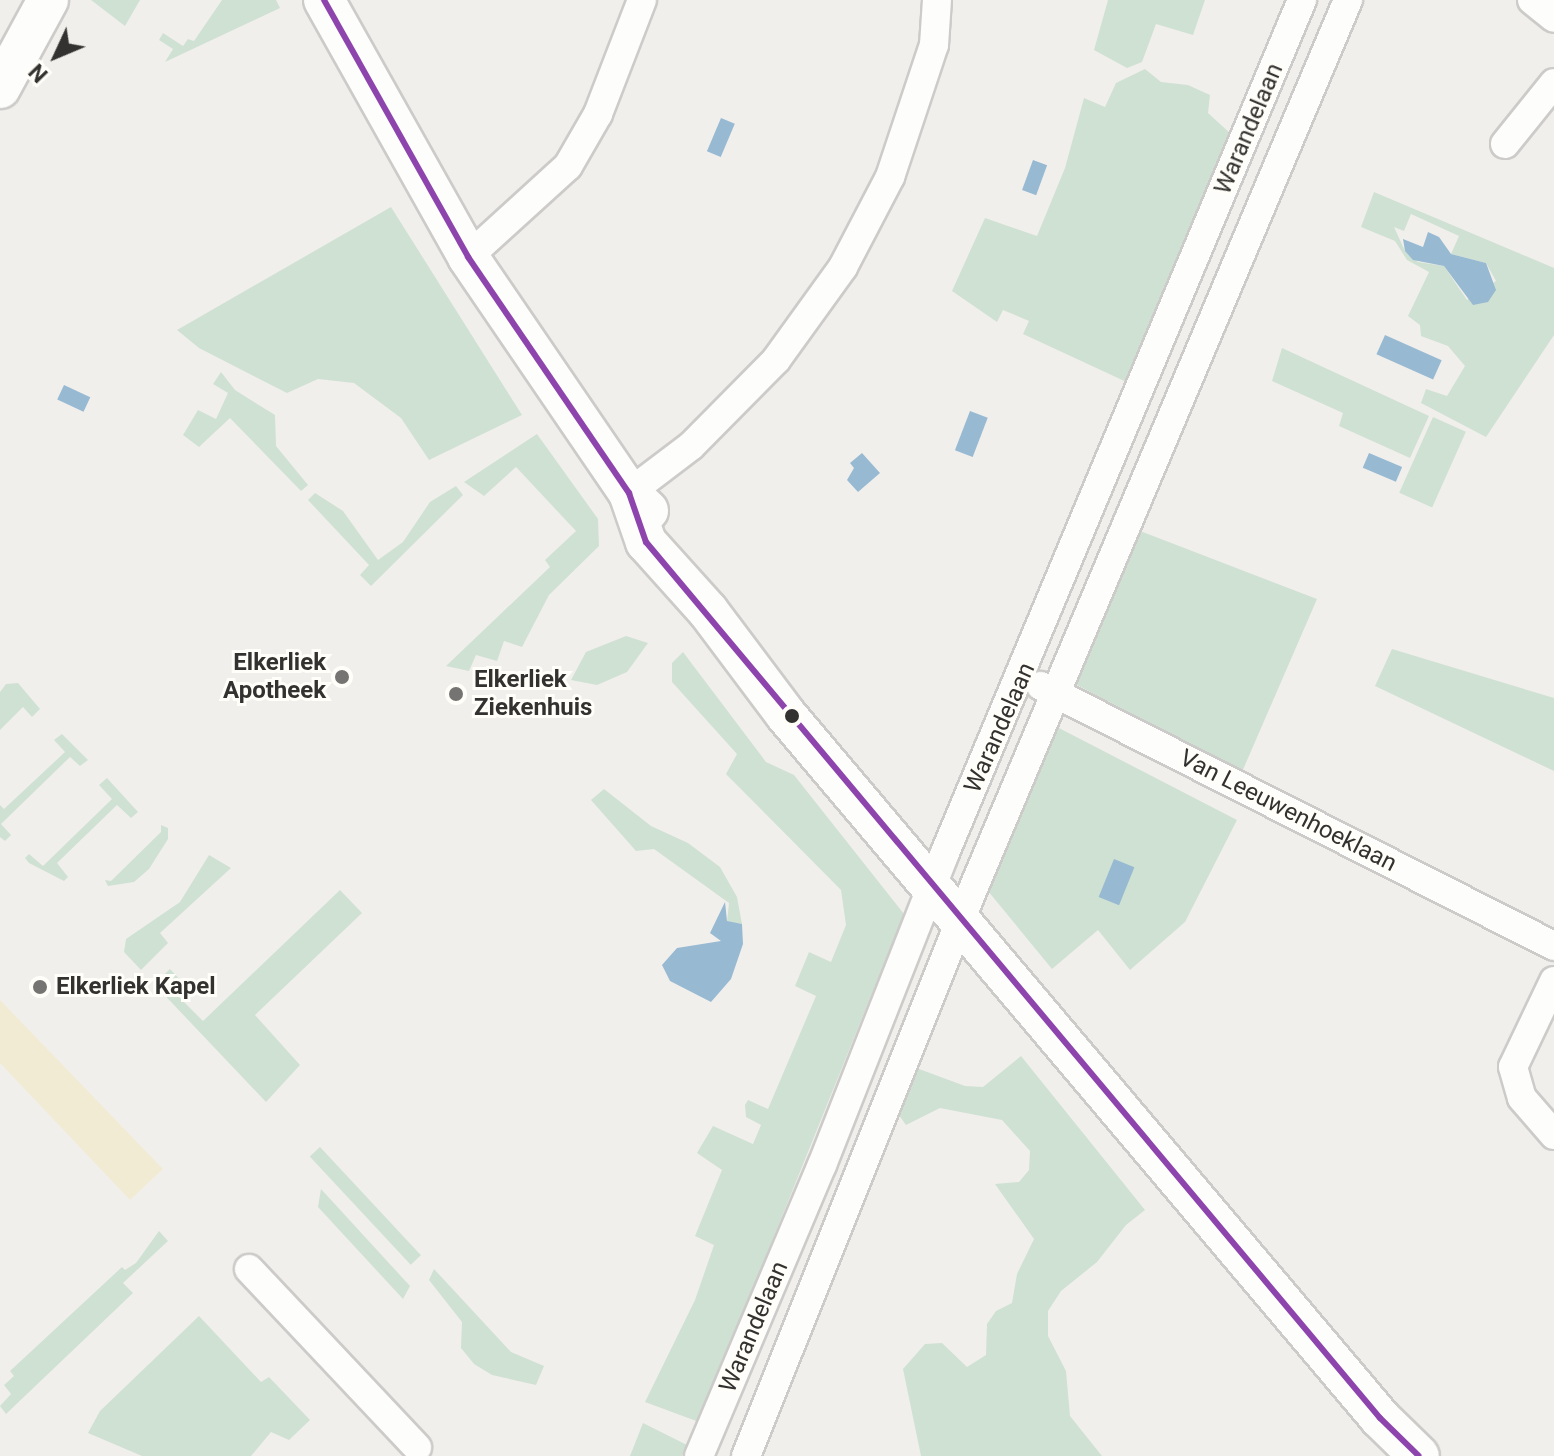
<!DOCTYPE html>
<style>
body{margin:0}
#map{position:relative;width:1554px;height:1456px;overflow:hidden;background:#f1efec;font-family:Roboto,sans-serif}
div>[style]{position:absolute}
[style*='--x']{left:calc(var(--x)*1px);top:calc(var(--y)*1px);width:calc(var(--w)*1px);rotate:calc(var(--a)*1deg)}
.green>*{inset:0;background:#cfe1d2;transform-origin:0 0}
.sand>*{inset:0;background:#f1ebd4}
.water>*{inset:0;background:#97b9d2;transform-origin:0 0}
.roads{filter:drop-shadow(2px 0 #cdcbc9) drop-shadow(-2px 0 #cdcbc9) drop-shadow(0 2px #cdcbc9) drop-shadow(0 -2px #cdcbc9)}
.street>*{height:28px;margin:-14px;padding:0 14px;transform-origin:14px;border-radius:14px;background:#fdfdfc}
.secondary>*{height:40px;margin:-20px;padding:0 20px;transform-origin:20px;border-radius:20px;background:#fdfdfc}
.bus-1>*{height:6px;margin:-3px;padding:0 3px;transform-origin:3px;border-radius:3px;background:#8e44ad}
.dots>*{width:22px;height:22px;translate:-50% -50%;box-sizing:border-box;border:4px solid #fffef9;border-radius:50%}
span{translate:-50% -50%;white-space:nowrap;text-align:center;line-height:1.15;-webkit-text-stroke:6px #fffef9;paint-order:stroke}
.street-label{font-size:24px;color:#333230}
.poi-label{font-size:24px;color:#333230;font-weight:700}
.right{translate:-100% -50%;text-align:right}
.left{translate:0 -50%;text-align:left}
.north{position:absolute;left:16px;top:16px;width:80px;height:80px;-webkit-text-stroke:6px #fffef9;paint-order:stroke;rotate:226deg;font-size:22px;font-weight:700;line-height:32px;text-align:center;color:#333230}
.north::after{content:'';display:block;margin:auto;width:28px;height:36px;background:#333230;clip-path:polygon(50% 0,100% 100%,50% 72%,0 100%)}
</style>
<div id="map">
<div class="green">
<div style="clip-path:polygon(91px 0,140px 0,125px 26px)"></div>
<div style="clip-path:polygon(222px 0,276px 0,280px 8px,165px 62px,173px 49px,159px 40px,163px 33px,183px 46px,188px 39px,194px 41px)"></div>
<div style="clip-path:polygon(1108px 0,1205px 0,1193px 35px,1156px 24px,1142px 62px,1127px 68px,1094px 50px)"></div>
<div style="clip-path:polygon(1145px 69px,1161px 82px,1188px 85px,1210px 95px,1208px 113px,1231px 134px,1133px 385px,1023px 334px,1029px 321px,1003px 310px,997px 322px,952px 291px,985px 218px,1037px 236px,1065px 168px,1084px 98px,1105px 107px,1116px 83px)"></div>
<div style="clip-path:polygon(evenodd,1374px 192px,1554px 268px,1554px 335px,1486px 437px,1421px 403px,1426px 389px,1447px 396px,1465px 366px,1448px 346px,1421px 336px,1420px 325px,1408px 316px,1429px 272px,1407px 260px,1395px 241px,1361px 227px,1374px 192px,1411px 214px,1459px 236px,1451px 254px,1486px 263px,1496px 281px,1467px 300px,1444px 266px,1418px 262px,1405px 251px,1394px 227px,1404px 231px,1411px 214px)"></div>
<div style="clip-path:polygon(391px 207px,522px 415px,429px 460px,401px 418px,354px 383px,318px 379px,287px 393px,199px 348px,177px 330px)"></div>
<div style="clip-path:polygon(1282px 348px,1429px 416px,1410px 458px,1339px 426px,1343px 413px,1272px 381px)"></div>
<div style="clip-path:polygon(221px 372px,235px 390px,275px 415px,276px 446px,308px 485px,301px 491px,230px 418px,199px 447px,183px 435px,198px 410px,216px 419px,228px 393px,213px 384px)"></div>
<div style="left:1433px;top:417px;width:36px;height:83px;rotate:24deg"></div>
<div style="clip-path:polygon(537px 434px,598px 519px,599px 546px,549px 595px,522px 647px,504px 641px,497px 661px,476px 655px,469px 671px,446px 666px,550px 567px,545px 560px,576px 531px,516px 467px,484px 496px,464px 482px)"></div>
<div style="clip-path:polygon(456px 486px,463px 495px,371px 586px,360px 575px,369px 565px,308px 500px,315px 493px,343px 511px,378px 560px,403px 542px,430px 502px)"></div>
<div style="clip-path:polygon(1135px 529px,1317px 599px,1242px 772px,1075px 684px)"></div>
<div style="clip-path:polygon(626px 636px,648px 643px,627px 672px,597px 685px,571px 680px,586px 652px)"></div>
<div style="clip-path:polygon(1392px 649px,1554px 698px,1554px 771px,1375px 686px)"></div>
<div style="clip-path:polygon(683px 652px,766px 762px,794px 775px,904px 914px,699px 1422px,645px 1402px,695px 1300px,714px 1245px,695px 1236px,722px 1170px,697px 1153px,713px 1126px,753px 1144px,761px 1125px,746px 1117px,745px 1105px,748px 1100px,768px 1109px,816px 996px,795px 986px,809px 952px,831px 962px,846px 925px,841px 890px,726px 774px,737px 754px,672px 682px,672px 663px)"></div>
<div style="clip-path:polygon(18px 683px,40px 709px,32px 717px,23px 707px,0 730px,0 692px,6px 684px)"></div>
<div style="clip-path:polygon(1057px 727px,1237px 820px,1185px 922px,1130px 970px,1098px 930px,1052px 969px,988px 891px)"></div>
<div style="clip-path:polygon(62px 734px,88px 760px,80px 766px,70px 757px,1px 824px,11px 835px,5px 841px,0 837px,0 805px,4px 809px,65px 752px,54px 740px)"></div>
<div style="clip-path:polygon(107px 778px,138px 812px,131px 818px,117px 805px,57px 863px,68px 877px,64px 881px,29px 863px,25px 858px,29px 854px,43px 866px,112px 799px,99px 785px)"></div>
<div style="clip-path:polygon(604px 789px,651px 826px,688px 843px,720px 867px,737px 897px,742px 924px,727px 922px,729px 903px,654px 849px,636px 851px,591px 800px)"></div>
<div style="clip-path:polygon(161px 825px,168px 828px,168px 839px,149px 869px,134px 882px,108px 886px,105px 880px,111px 881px,161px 832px)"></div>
<div style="clip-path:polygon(209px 855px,231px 868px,160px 933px,168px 943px,141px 970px,124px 952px,126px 939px,180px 902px)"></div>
<div style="clip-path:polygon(340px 890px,362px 913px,255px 1015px,300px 1065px,266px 1102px,154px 984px,170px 969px,185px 985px,176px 994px,203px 1021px)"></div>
<div style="clip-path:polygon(1021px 1056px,1145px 1210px,1126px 1225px,1097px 1262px,1061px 1291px,1048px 1311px,1048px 1336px,1066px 1371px,1070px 1416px,1102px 1456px,921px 1456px,903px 1369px,925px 1344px,942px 1343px,967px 1367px,986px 1355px,987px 1324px,996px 1311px,1012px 1303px,1017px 1274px,1034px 1239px,995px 1184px,1019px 1182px,1029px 1170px,1030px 1151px,1002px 1120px,940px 1108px,906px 1125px,896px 1111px,911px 1066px,965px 1086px,983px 1087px)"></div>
<div style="left:320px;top:1147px;width:148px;height:14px;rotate:47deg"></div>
<div style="clip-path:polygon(321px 1189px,410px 1286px,403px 1299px,318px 1207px)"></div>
<div style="clip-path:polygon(159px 1231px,168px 1241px,123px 1283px,133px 1293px,6px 1414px,0 1406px,11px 1394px,4px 1385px,14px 1376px,10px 1371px,122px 1267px,125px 1270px,136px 1263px)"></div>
<div style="clip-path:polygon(434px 1269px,511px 1352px,544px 1366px,536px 1385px,492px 1375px,474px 1364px,461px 1348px,462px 1322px,429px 1280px)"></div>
<div style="clip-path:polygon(199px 1316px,261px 1382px,269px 1377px,310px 1420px,289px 1440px,271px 1432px,251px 1456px,142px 1456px,88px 1433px,100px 1411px)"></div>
<div style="clip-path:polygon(643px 1423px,687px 1445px,682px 1456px,630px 1456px)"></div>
</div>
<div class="sand">
<div style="clip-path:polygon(0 1000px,163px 1169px,130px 1200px,0 1063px)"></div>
</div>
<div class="water">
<div style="left:721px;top:118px;width:15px;height:36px;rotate:23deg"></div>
<div style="left:1033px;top:160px;width:15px;height:32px;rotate:20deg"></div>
<div style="clip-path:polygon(1428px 232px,1439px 237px,1451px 254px,1486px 263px,1496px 290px,1488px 302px,1473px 305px,1444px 266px,1413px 260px,1405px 251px,1403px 239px,1423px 247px)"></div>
<div style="left:1385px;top:335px;width:62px;height:21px;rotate:24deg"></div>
<div style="left:64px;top:385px;width:29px;height:16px;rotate:25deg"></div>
<div style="left:970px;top:411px;width:19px;height:42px;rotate:21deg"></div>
<div style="clip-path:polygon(862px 453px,880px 473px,858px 492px,847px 480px,854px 468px,850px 463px)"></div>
<div style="left:1369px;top:453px;width:36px;height:16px;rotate:23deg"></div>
<div style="left:1114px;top:859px;width:22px;height:41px;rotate:22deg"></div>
<div style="clip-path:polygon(725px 902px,727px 921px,742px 924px,743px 944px,731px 979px,711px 1002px,670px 981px,662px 965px,677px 948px,721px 941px,710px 933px)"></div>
</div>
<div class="roads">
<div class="street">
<div style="--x:1532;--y:0;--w:28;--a:39"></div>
<div style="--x:1505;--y:144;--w:78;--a:-51.2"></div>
<div style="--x:468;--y:257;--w:135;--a:-42.3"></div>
<div style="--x:568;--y:166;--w:60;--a:-60"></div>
<div style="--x:598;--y:114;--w:122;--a:-68.9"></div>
<div style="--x:629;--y:493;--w:78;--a:-37.2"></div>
<div style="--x:691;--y:446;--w:121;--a:-45.3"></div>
<div style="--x:776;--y:360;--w:115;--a:-54.2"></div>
<div style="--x:843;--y:267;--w:102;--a:-62.4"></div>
<div style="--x:890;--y:177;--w:139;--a:-71.6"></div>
<div style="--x:934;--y:45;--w:45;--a:-86.2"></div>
<div style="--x:1041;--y:686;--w:575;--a:26.88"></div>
<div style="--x:1554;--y:981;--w:95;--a:115.5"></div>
<div style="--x:1513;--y:1067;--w:32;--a:74"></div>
<div style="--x:1522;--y:1098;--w:49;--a:49.1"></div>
<div style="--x:249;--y:1269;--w:245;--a:46.7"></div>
<div style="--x:699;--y:1456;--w:316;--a:-67.1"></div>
<div style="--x:822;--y:1165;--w:333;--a:-68.5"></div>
<div style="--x:944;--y:855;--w:927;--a:-67.28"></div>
<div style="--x:746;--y:1456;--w:611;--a:-68.18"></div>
<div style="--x:973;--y:889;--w:965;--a:-67.13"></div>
</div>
<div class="secondary">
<div style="--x:324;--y:0;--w:295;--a:60.7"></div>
<div style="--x:468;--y:257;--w:286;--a:55.7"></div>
<div style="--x:629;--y:493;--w:26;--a:43"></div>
<div style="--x:0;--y:88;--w:100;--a:-61.4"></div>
<div style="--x:629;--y:493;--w:52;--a:70.9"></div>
<div style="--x:646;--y:542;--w:93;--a:48.1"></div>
<div style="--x:708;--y:611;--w:130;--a:53.1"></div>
<div style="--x:786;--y:715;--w:920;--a:49.8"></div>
<div style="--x:1380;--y:1418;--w:54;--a:44.3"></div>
</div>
</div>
<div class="bus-1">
<div style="--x:324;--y:0;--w:295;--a:60.7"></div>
<div style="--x:468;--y:257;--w:286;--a:55.7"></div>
<div style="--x:629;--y:493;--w:52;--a:70.9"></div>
<div style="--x:646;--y:542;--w:1143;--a:50.04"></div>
<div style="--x:1380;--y:1418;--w:54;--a:44.3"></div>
</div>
<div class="dots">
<div style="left:342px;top:677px;background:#767472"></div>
<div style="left:456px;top:694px;background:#767472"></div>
<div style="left:792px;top:716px;background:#333230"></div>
<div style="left:40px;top:987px;background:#767472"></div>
</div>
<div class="street-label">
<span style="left:1249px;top:129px;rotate:-67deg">Warandelaan</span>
<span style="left:1000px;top:728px;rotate:-66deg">Warandelaan</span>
<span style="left:1288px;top:811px;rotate:27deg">Van Leeuwenhoeklaan</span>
<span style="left:754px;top:1327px;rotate:-67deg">Warandelaan</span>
</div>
<div class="poi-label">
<span class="right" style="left:326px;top:677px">Elkerliek<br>Apotheek</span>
<span class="left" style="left:474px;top:694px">Elkerliek<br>Ziekenhuis</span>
<span class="left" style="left:56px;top:987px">Elkerliek Kapel</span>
</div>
<div class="north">N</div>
</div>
